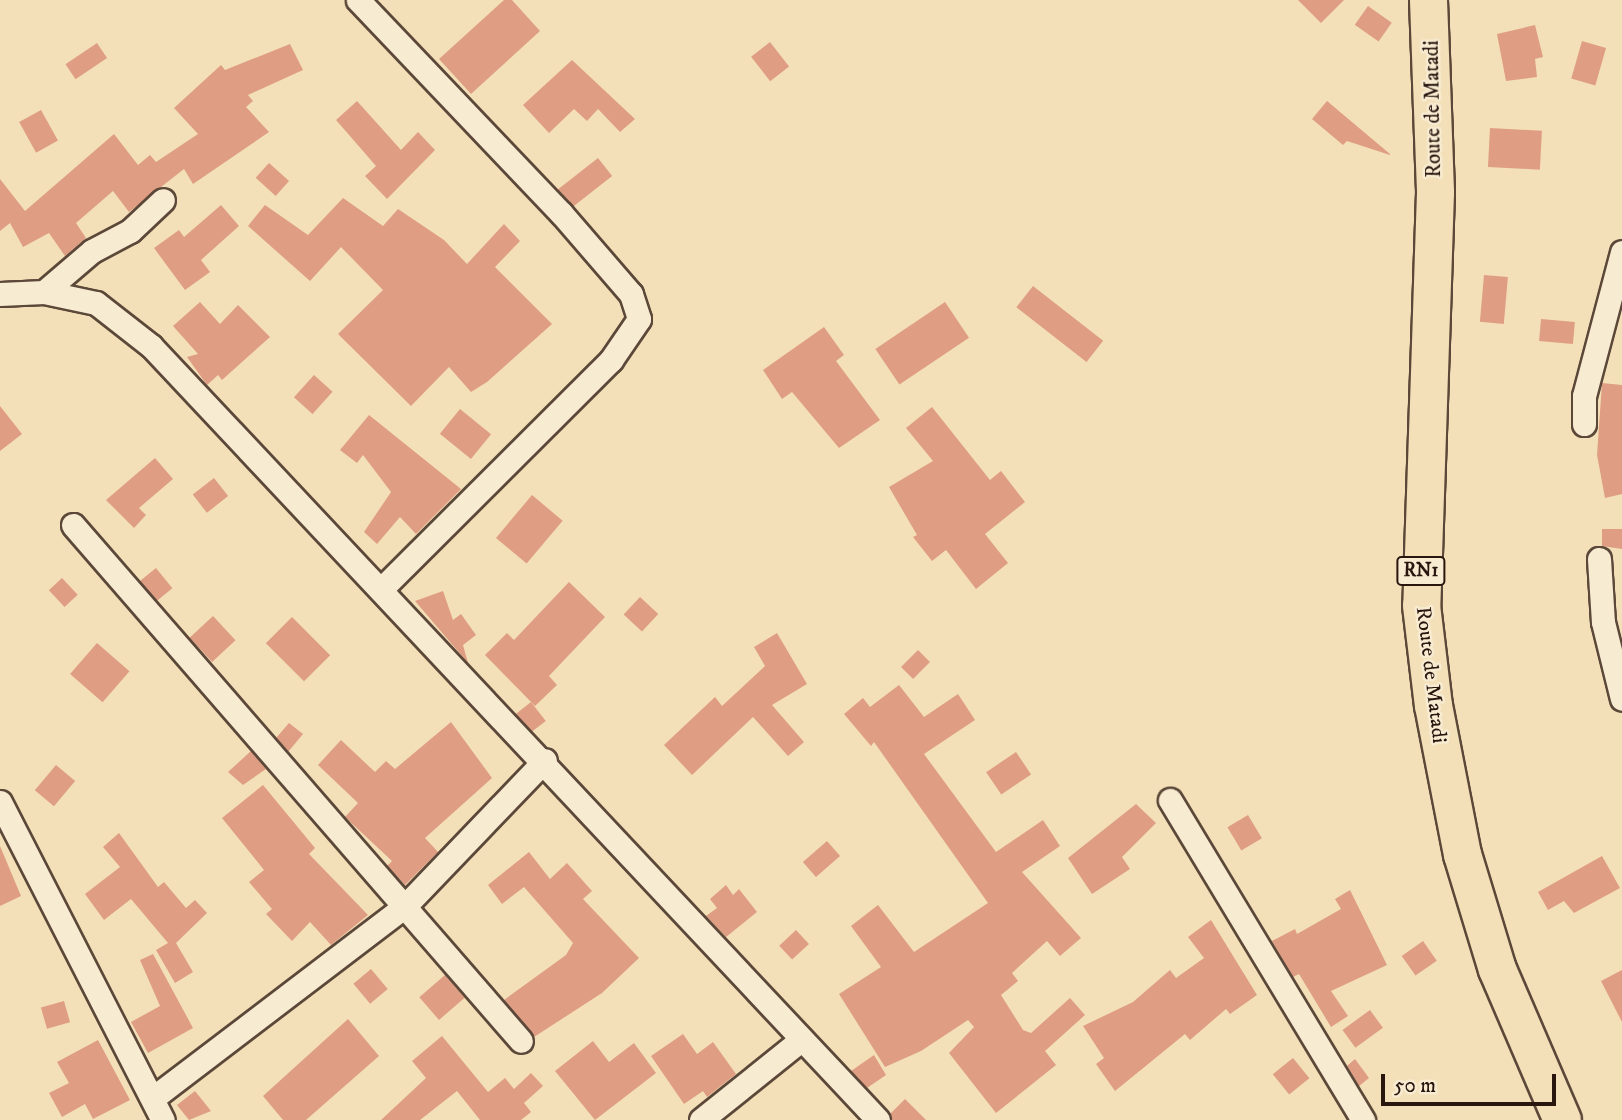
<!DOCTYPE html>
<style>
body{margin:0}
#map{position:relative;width:1622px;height:1120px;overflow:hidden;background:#f3e0b8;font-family:"IM FELL DW Pica",serif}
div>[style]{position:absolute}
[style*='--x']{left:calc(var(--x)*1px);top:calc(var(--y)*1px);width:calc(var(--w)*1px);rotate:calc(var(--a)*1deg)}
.building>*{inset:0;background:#df9e83;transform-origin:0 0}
.roads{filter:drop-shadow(2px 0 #5c4839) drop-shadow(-2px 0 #5c4839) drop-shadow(0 2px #5c4839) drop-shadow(0 -2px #5c4839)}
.minor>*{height:23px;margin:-11.5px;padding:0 11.5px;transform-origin:11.5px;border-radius:11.5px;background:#f7ebd1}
.trunk>*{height:37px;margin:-18.5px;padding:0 18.5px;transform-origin:18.5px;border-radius:18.5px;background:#f3e0b8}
span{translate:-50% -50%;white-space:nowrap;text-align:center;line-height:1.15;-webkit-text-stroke:5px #f7ebd1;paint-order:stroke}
.shield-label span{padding:2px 5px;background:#f7ebd1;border:2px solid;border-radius:5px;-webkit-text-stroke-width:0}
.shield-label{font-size:19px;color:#29160f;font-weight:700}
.street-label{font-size:21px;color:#29160f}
.scale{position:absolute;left:1381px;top:1074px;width:175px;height:32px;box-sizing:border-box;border:4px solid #29160f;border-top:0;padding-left:9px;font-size:21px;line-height:24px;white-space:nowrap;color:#29160f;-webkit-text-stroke:5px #f7ebd1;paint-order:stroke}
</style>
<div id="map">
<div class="building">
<div style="clip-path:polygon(504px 0,512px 0,540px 31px,471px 94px,439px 59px)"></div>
<div style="clip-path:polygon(1298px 0,1344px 0,1321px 23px)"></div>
<div style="left:1368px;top:6px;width:29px;height:23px;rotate:35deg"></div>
<div style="clip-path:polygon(1535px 25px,1543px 57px,1535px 59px,1537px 77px,1506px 81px,1497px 34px)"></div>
<div style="left:1582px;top:41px;width:25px;height:39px;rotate:16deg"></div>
<div style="left:770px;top:42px;width:31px;height:24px;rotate:52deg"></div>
<div style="left:97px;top:43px;width:18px;height:38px;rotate:56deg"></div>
<div style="clip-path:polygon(290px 44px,303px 70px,248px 95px,253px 101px,246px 107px,269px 132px,193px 184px,184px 169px,129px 212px,113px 191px,76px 223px,86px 238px,65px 256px,49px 233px,23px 247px,10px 223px,0 231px,0 179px,25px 211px,114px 134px,138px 165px,150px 155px,156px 162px,198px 134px,174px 108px,221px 65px,225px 70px)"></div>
<div style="clip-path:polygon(572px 60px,635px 119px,620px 132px,598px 109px,587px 121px,574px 109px,549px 133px,523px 105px)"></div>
<div style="clip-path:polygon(357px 101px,401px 150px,418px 132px,435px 150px,387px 199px,365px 176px,376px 166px,336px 120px)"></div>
<div style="clip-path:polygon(1327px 101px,1390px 154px,1390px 155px,1347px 141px,1343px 145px,1312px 119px)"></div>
<div style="left:41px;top:110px;width:35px;height:25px;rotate:61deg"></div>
<div style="left:1490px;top:128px;width:52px;height:39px;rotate:3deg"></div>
<div style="left:598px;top:158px;width:23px;height:51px;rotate:52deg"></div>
<div style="left:269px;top:163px;width:27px;height:20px;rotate:42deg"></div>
<div style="clip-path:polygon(343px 198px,383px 226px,398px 209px,444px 240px,467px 264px,504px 224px,520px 241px,495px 267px,552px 324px,487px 382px,471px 392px,449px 367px,411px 406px,338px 334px,383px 290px,341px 247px,310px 281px,248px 226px,265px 205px,308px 235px)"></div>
<div style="clip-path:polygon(221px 205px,239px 226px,201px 260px,210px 272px,185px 290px,154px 248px,179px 230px,184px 237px)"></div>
<div style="left:1484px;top:275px;width:24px;height:47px;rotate:5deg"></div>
<div style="left:1033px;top:286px;width:89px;height:27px;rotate:38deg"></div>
<div style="clip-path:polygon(200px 302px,220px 324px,238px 305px,270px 337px,222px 380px,218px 375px,207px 385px,187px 357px,198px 354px,173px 326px)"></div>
<div style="left:945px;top:302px;width:43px;height:84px;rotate:56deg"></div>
<div style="left:1541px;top:319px;width:34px;height:22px;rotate:5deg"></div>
<div style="clip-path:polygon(824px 327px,844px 355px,836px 361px,880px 420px,839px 448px,792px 392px,782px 399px,763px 370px)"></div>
<div style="left:314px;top:375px;width:25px;height:30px;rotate:42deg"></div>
<div style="clip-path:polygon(1602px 383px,1622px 385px,1622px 494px,1605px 498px,1597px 455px)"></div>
<div style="clip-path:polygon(0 406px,22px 434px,0 451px)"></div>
<div style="clip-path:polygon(932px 407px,990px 480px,1001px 471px,1025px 502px,985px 534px,1008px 563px,976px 589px,946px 550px,932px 561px,913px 537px,917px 535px,889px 487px,933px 461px,906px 428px)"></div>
<div style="left:460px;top:409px;width:40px;height:32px;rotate:39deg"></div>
<div style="clip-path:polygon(369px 415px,461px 489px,416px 534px,400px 517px,377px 544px,364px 532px,391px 492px,363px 455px,357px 463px,340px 450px)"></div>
<div style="clip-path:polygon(155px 458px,173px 479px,139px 508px,146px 515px,134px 528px,106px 500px)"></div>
<div style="left:214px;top:478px;width:23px;height:27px;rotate:52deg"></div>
<div style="left:532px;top:495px;width:40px;height:56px;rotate:40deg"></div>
<div style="clip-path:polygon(1602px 529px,1622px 529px,1622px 549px,1602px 546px)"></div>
<div style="left:156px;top:568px;width:26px;height:21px;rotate:51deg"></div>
<div style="left:62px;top:578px;width:23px;height:18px;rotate:47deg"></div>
<div style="clip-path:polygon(569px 582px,605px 617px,549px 676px,557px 685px,535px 706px,485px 655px,507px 633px,514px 640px)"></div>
<div style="clip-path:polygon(443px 591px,453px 620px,461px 614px,476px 635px,463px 645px,468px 663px,415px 601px)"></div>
<div style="left:640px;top:597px;width:25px;height:24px;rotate:43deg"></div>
<div style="left:213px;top:616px;width:33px;height:32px;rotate:47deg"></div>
<div style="left:292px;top:617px;width:54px;height:37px;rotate:45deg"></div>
<div style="clip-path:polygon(777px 633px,807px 684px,772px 705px,804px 742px,788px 756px,753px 717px,692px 775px,664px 745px,715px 697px,722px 706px,765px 666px,754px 647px)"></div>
<div style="left:97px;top:643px;width:43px;height:41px;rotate:41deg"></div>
<div style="left:918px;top:650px;width:17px;height:24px;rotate:45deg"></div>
<div style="clip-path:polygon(899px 685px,924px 717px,958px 694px,975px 720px,924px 754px,996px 852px,1043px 820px,1060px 846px,1022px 872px,1081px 938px,1060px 956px,1047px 941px,1012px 973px,1018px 981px,1001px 995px,1023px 1030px,1031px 1033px,1070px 998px,1085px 1015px,1045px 1051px,1056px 1065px,996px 1113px,949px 1053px,974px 1027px,968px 1020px,921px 1051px,885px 1067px,839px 994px,881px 967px,851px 926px,878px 905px,914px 952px,988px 903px,874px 742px,871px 746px,844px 714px,863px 698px,870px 707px)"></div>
<div style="left:531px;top:702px;width:24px;height:19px;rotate:52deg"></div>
<div style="clip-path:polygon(451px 722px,492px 778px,425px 838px,438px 852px,405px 885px,387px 866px,392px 861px,345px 817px,358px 803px,318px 765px,341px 740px,375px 772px,386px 761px,395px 769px)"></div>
<div style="clip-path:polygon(289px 723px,303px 734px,288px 752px,276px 738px)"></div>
<div style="clip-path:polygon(251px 751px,266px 769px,243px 785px,228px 772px)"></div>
<div style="left:1016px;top:752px;width:27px;height:36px;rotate:56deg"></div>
<div style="left:56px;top:765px;width:25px;height:33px;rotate:40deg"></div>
<div style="clip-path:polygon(263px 785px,315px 848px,309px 854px,368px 915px,331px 945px,310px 922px,292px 941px,266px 914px,272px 909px,249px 882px,264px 870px,222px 818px)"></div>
<div style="clip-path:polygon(1136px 804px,1156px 823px,1122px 857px,1130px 869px,1092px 894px,1068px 858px)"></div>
<div style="left:1248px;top:815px;width:27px;height:24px;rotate:59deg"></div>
<div style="clip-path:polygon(119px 833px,158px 887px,164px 882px,186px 908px,195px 900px,207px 913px,176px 943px,193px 972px,175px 983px,156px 950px,168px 943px,131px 899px,104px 920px,85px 894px,120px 867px,103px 847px)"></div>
<div style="left:827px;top:841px;width:20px;height:32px;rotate:49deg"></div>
<div style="clip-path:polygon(0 846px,21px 896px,0 906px)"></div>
<div style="clip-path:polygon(529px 852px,550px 879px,567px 863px,592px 891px,583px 899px,639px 958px,602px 993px,534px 1037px,504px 1000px,566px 955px,573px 943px,524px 887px,502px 904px,488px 885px)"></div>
<div style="clip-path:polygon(1602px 856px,1620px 888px,1574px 913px,1564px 901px,1548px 910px,1538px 892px)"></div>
<div style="clip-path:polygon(726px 885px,733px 895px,739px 889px,757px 912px,726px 937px,706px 916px,717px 908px,710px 899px)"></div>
<div style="clip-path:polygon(1350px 890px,1387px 965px,1331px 991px,1348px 1016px,1331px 1027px,1299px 974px,1293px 977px,1272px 941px,1295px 929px,1297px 934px,1341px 909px,1335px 899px)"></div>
<div style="clip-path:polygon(1211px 920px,1257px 995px,1230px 1014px,1226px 1009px,1190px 1040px,1185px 1034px,1115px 1091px,1096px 1064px,1104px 1058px,1083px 1026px,1133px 1002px,1170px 970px,1176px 978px,1204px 958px,1188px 937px)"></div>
<div style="left:796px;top:930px;width:19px;height:23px;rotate:47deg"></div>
<div style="left:1423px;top:941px;width:24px;height:26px;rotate:55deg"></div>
<div style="clip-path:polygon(153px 954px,193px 1028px,148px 1053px,131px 1022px,160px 1006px,140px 960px)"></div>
<div style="left:371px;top:969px;width:26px;height:23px;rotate:50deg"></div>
<div style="clip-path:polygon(1622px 970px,1622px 1022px,1601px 981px)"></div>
<div style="left:445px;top:975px;width:30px;height:34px;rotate:49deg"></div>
<div style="left:64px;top:1001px;width:22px;height:24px;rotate:74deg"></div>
<div style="left:1370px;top:1010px;width:22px;height:34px;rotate:54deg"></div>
<div style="clip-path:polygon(348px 1019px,379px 1056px,306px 1120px,283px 1120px,263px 1096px)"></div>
<div style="clip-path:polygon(683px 1034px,697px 1054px,713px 1042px,736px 1074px,707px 1097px,703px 1091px,684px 1104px,651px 1056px)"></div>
<div style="clip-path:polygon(442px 1036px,488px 1092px,505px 1078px,514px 1089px,531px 1073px,543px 1086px,524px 1103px,531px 1112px,521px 1120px,480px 1120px,457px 1091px,420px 1120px,381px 1120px,426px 1078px,412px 1061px)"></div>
<div style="clip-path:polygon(98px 1040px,130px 1100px,93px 1119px,85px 1104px,62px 1117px,49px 1093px,69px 1083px,57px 1062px)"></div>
<div style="clip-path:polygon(593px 1041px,609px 1062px,634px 1043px,656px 1073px,595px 1120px,555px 1071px)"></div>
<div style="clip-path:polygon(874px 1055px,886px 1075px,867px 1088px,851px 1071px)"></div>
<div style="left:1293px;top:1058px;width:26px;height:26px;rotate:51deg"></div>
<div style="clip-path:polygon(1355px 1059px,1369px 1078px,1359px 1086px,1347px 1066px)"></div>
<div style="clip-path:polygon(195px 1091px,211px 1111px,189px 1120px,177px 1105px)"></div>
<div style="clip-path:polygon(905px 1099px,926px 1120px,892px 1120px,890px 1114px)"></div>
</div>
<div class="roads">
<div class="minor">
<div style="--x:358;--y:0;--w:294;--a:46.4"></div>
<div style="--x:561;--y:213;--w:107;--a:49.2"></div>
<div style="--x:631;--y:294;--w:26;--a:72"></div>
<div style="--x:639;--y:319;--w:50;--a:124.3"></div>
<div style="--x:611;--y:360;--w:325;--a:135.1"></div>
<div style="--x:44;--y:292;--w:63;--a:-40.5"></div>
<div style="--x:92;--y:251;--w:43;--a:-27.8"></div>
<div style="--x:130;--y:231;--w:45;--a:-43.2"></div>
<div style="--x:0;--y:294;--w:44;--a:-2.6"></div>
<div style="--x:44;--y:292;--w:53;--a:11.9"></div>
<div style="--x:96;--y:303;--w:70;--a:38"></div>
<div style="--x:151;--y:346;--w:1062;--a:46.79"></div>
<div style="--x:1584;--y:424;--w:28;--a:-90"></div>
<div style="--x:1584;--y:396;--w:149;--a:-75.2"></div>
<div style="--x:73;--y:525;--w:683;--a:49.03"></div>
<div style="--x:1599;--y:559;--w:63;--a:86.4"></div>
<div style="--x:1603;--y:622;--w:79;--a:76.1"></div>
<div style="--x:1170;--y:800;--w:374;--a:58.9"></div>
<div style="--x:0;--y:802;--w:357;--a:62.9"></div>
<div style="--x:153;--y:1098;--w:317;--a:-37.3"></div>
<div style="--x:405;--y:906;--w:202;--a:-46.2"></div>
<div style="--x:701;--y:1120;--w:129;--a:-38.7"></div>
</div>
<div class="trunk">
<div style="--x:1428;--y:0;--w:192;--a:87.9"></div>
<div style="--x:1435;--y:192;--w:413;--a:91.9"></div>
<div style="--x:1421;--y:605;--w:101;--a:83.2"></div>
<div style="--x:1433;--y:705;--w:152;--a:79"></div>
<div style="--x:1462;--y:854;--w:120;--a:73.1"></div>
<div style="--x:1497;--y:969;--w:164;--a:66.7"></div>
</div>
</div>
<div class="shield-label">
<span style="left:1421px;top:571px">RN1</span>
</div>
<div class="street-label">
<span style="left:1433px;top:109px;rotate:-91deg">Route de Matadi</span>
<span style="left:1431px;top:675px;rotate:83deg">Route de Matadi</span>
</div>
<div class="scale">50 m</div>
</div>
